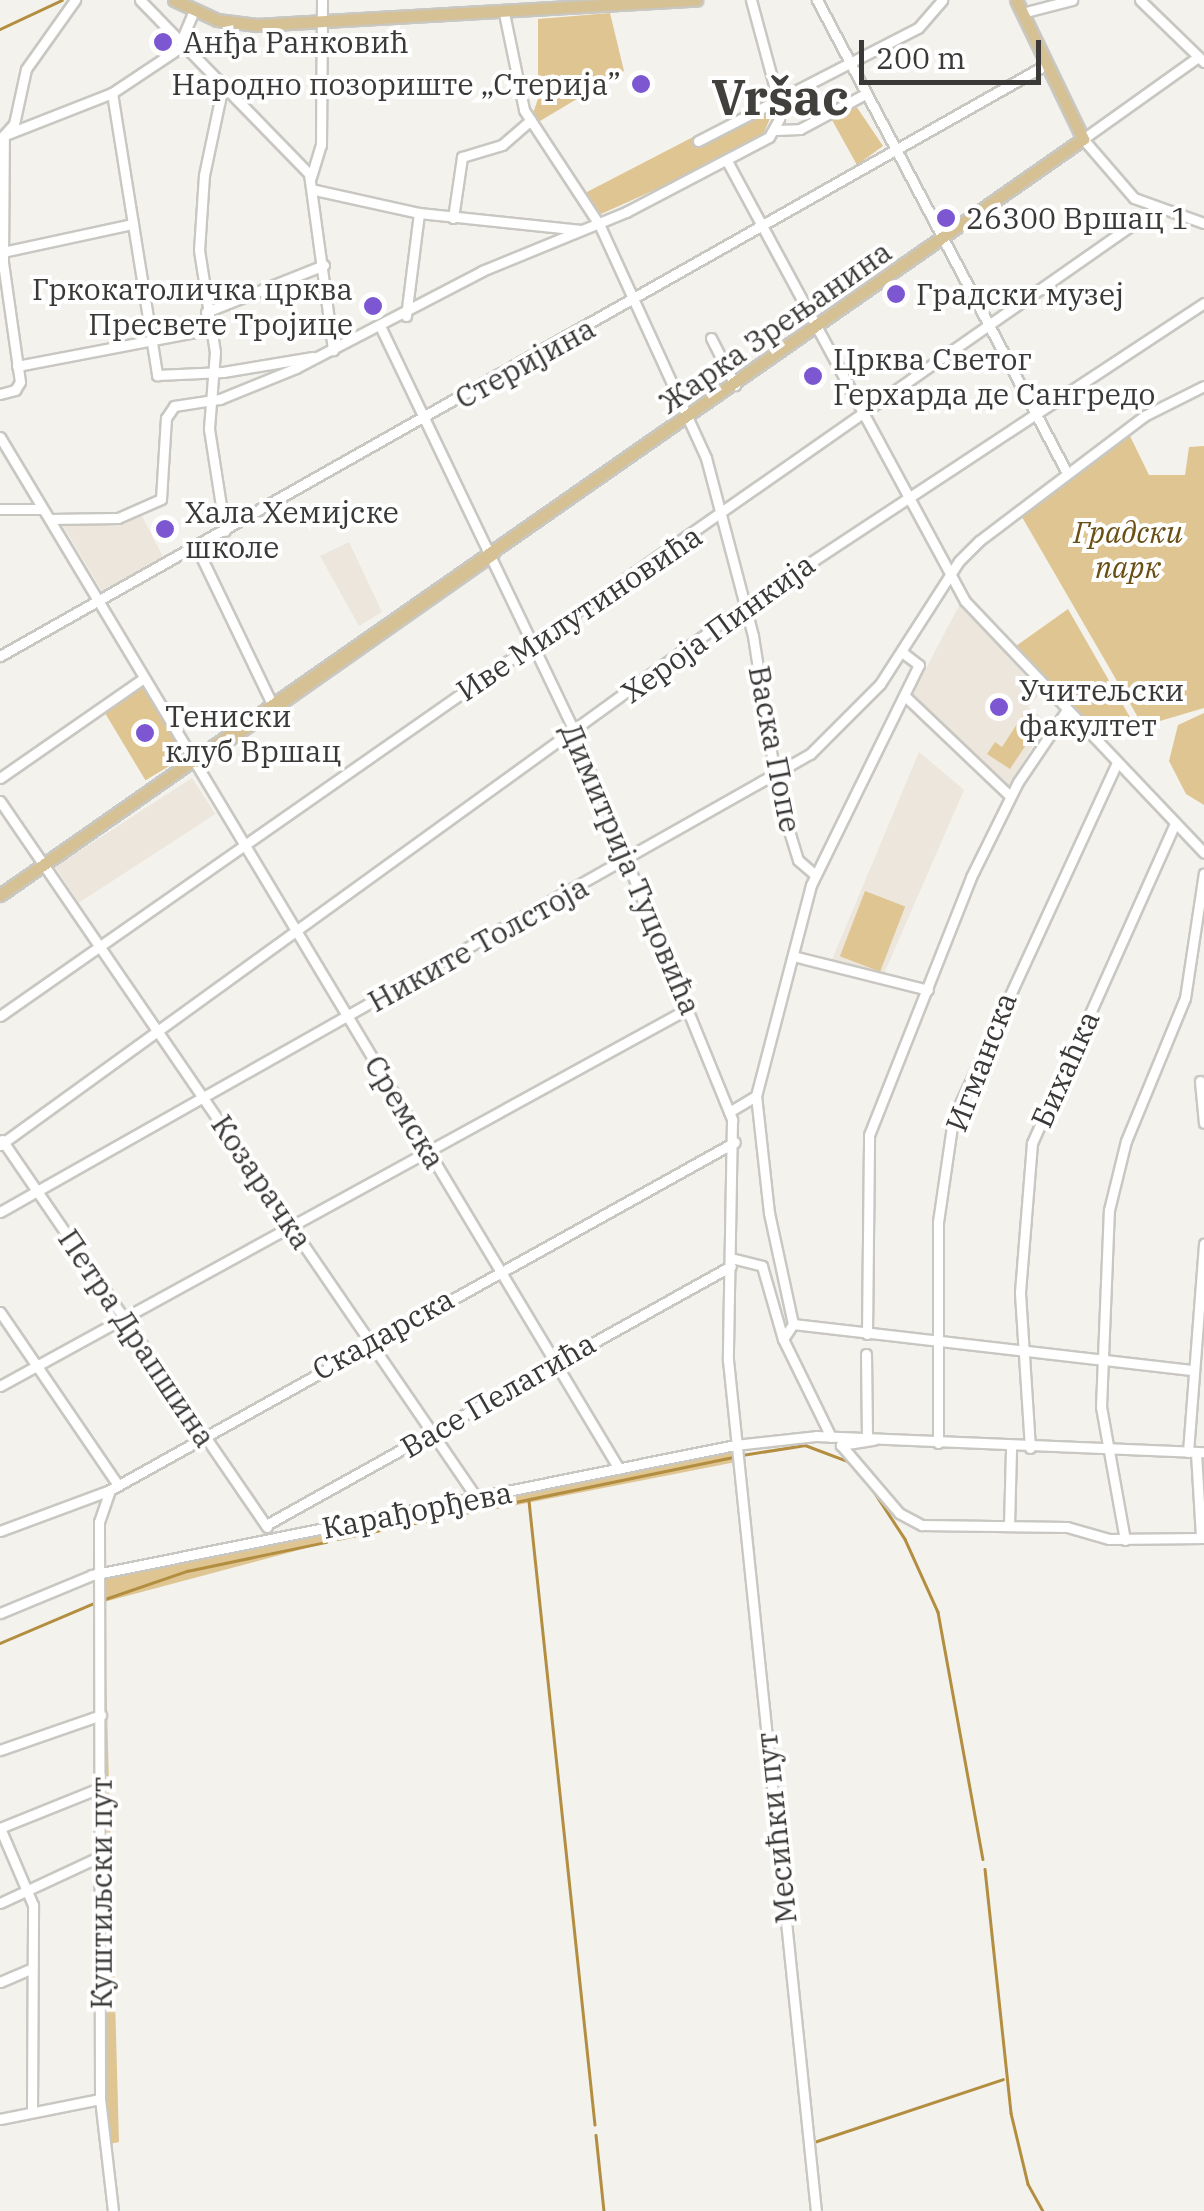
<!DOCTYPE html>
<meta charset="utf-8">
<style>
body{margin:0}
#map{position:relative;width:1204px;height:2211px;overflow:hidden;background:#f4f2ed;font-family:"IBM Plex Serif",serif}
div>[style]{position:absolute}
[style*='--x']{left:calc(var(--x)*1px);top:calc(var(--y)*1px);width:calc(var(--w)*1px);rotate:calc(var(--a)*1deg)}
.built>*{inset:0;background:#ece6dc;transform-origin:0 0}
.green>*{inset:0;background:#dfc592;transform-origin:0 0}
.stream>*{height:2.5px;margin:-1.25px;padding:0 1.25px;transform-origin:1.25px;border-radius:1.25px;background:#b38e40}
.roads{filter:drop-shadow(2px 0 #c9c7c2) drop-shadow(-2px 0 #c9c7c2) drop-shadow(0 2px #c9c7c2) drop-shadow(0 -2px #c9c7c2)}
.minor>*{height:9px;margin:-4.5px;padding:0 4.5px;transform-origin:4.5px;border-radius:4.5px;background:#fff}
.major>*{height:11px;margin:-5.5px;padding:0 5.5px;transform-origin:5.5px;border-radius:5.5px;background:#d6c195}
.dots>*{width:28px;height:28px;translate:-50% -50%;box-sizing:border-box;border:5px solid #fff;border-radius:50%}
span{translate:-50% -50%;white-space:nowrap;text-align:center;line-height:1.15;-webkit-text-stroke:8px #fff;paint-order:stroke}
.poi-label{font-size:30px;color:#3a3937}
.left{translate:0 -50%;text-align:left}
.right{translate:-100% -50%;text-align:right}
.street-label{font-size:30px;color:#3a3937}
.park-label{font-size:30px;color:#694f14;font-style:italic}
.town-label{font-size:50px;color:#42403d;font-weight:700}
.scale{position:absolute;left:859px;top:40px;width:182px;height:45px;box-sizing:border-box;border:5px solid #3a3937;border-top:0;padding-left:12px;font-size:30px;line-height:35px;white-space:nowrap;color:#3a3937;-webkit-text-stroke:8px #fff;paint-order:stroke}
</style>
<div id="map">
<div class="built">
<div style="clip-path:polygon(142px 516px,163px 557px,102px 591px,62px 524px)"></div>
<div style="clip-path:polygon(349px 542px,382px 612px,359px 626px,320px 556px)"></div>
<div style="clip-path:polygon(960px 604px,1041px 693px,1028px 707px,1047px 722px,1008px 788px,912px 695px)"></div>
<div style="clip-path:polygon(919px 752px,964px 790px,883px 976px,831px 962px)"></div>
<div style="left:192px;top:778px;width:43px;height:163px;rotate:57deg"></div>
</div>
<div class="green">
<div style="clip-path:polygon(610px 13px,624px 71px,540px 121px,532px 116px,538px 99px,538px 19px)"></div>
<div style="clip-path:polygon(856px 106px,883px 146px,857px 165px,832px 120px)"></div>
<div style="clip-path:polygon(766px 110px,771px 116px,763px 135px,690px 174px,601px 214px,585px 193px,695px 136px,699px 140px)"></div>
<div style="clip-path:polygon(1129px 434px,1149px 475px,1185px 475px,1189px 447px,1204px 446px,1204px 708px,1143px 726px,1022px 517px)"></div>
<div style="clip-path:polygon(1068px 609px,1131px 719px,1097px 735px,1016px 646px)"></div>
<div style="left:143px;top:685px;width:83px;height:47px;rotate:59deg"></div>
<div style="clip-path:polygon(1204px 713px,1204px 805px,1186px 794px,1169px 761px,1178px 725px)"></div>
<div style="clip-path:polygon(1023px 715px,1039px 725px,1010px 769px,987px 754px,995px 742px,1002px 747px)"></div>
<div style="left:865px;top:891px;width:43px;height:70px;rotate:21deg"></div>
<div style="clip-path:polygon(734px 1446px,736px 1462px,329px 1542px,104px 1602px,119px 2142px,105px 2145px,99px 1574px)"></div>
</div>
<div class="stream">
<div style="--x:0;--y:29;--w:68;--a:-25.1"></div>
<div style="--x:742;--y:1455;--w:64;--a:-9"></div>
<div style="--x:805;--y:1445;--w:48;--a:20.7"></div>
<div style="--x:871;--y:1487;--w:62;--a:56.8"></div>
<div style="--x:905;--y:1539;--w:80;--a:65.7"></div>
<div style="--x:938;--y:1612;--w:251;--a:79.7"></div>
<div style="--x:529;--y:1501;--w:627;--a:83.96"></div>
<div style="--x:337;--y:1539;--w:403;--a:-11.7"></div>
<div style="--x:105;--y:1599;--w:87;--a:-18.9"></div>
<div style="--x:187;--y:1571;--w:142;--a:-11.8"></div>
<div style="--x:0;--y:1643;--w:102;--a:-23.1"></div>
<div style="--x:985;--y:1869;--w:245;--a:83.9"></div>
<div style="--x:1011;--y:2113;--w:73;--a:76.5"></div>
<div style="--x:1028;--y:2184;--w:31;--a:61"></div>
<div style="--x:596;--y:2135;--w:76;--a:84"></div>
<div style="--x:811;--y:2143;--w:202;--a:-18.4"></div>
</div>
<div class="roads">
<div class="minor">
<div style="--x:140;--y:0;--w:243;--a:45.8"></div>
<div style="--x:309;--y:174;--w:178;--a:82.2"></div>
<div style="--x:817;--y:0;--w:535;--a:62.14"></div>
<div style="--x:1140;--y:0;--w:89;--a:44.1"></div>
<div style="--x:504;--y:13;--w:99;--a:78.3"></div>
<div style="--x:524;--y:110;--w:136;--a:56.7"></div>
<div style="--x:599;--y:224;--w:257;--a:65.4"></div>
<div style="--x:706;--y:458;--w:184;--a:75.2"></div>
<div style="--x:753;--y:636;--w:161;--a:81.1"></div>
<div style="--x:778;--y:795;--w:68;--a:72.9"></div>
<div style="--x:798;--y:860;--w:23;--a:41"></div>
<div style="--x:1022;--y:13;--w:52;--a:-14.6"></div>
<div style="--x:181;--y:41;--w:34;--a:-67"></div>
<div style="--x:1198;--y:57;--w:141;--a:144.5"></div>
<div style="--x:1083;--y:139;--w:78;--a:49.2"></div>
<div style="--x:1134;--y:198;--w:74;--a:19.7"></div>
<div style="--x:223;--y:85;--w:92;--a:101.9"></div>
<div style="--x:204;--y:175;--w:75;--a:93.8"></div>
<div style="--x:199;--y:250;--w:103;--a:81.1"></div>
<div style="--x:215;--y:352;--w:77;--a:94.5"></div>
<div style="--x:209;--y:429;--w:103;--a:81.1"></div>
<div style="--x:112;--y:93;--w:286;--a:80.9"></div>
<div style="--x:157;--y:375;--w:66;--a:-2.6"></div>
<div style="--x:223;--y:372;--w:91;--a:-9.5"></div>
<div style="--x:775;--y:130;--w:25;--a:-2"></div>
<div style="--x:800;--y:129;--w:74;--a:-28.3"></div>
<div style="--x:5;--y:135;--w:115;--a:-21.4"></div>
<div style="--x:112;--y:93;--w:87;--a:-33.7"></div>
<div style="--x:698;--y:141;--w:247;--a:-27.2"></div>
<div style="--x:918;--y:28;--w:37;--a:-49"></div>
<div style="--x:727;--y:161;--w:500;--a:61.59"></div>
<div style="--x:965;--y:601;--w:347;--a:46.5"></div>
<div style="--x:311;--y:177;--w:34;--a:-73"></div>
<div style="--x:321;--y:145;--w:145;--a:-89.6"></div>
<div style="--x:315;--y:190;--w:107;--a:12.5"></div>
<div style="--x:419;--y:213;--w:163;--a:6"></div>
<div style="--x:453;--y:218;--w:62;--a:-81.6"></div>
<div style="--x:462;--y:157;--w:42;--a:-16.7"></div>
<div style="--x:502;--y:145;--w:38;--a:-41"></div>
<div style="--x:3;--y:252;--w:133;--a:-12.2"></div>
<div style="--x:206;--y:312;--w:127;--a:-21.7"></div>
<div style="--x:406;--y:316;--w:104;--a:-82.8"></div>
<div style="--x:381;--y:328;--w:442;--a:64.4"></div>
<div style="--x:572;--y:727;--w:424;--a:67.8"></div>
<div style="--x:732;--y:1120;--w:240;--a:91"></div>
<div style="--x:728;--y:1360;--w:856;--a:84.1"></div>
<div style="--x:711;--y:338;--w:53;--a:62.9"></div>
<div style="--x:17;--y:366;--w:197;--a:-10.8"></div>
<div style="--x:0;--y:394;--w:16;--a:-15"></div>
<div style="--x:15;--y:390;--w:9;--a:-58"></div>
<div style="--x:20;--y:382;--w:120;--a:-98.1"></div>
<div style="--x:3;--y:263;--w:128;--a:-89.6"></div>
<div style="--x:4;--y:135;--w:15;--a:-48"></div>
<div style="--x:14;--y:124;--w:56;--a:-77.7"></div>
<div style="--x:26;--y:69;--w:85;--a:-54.6"></div>
<div style="--x:0;--y:437;--w:1203;--a:59.04"></div>
<div style="--x:0;--y:509;--w:40;--a:0"></div>
<div style="--x:50;--y:519;--w:68;--a:-0.8"></div>
<div style="--x:118;--y:518;--w:47;--a:-23.8"></div>
<div style="--x:161;--y:499;--w:81;--a:-86.5"></div>
<div style="--x:166;--y:418;--w:14;--a:-56"></div>
<div style="--x:174;--y:406;--w:47;--a:-8.7"></div>
<div style="--x:220;--y:399;--w:82;--a:-22.2"></div>
<div style="--x:296;--y:368;--w:210;--a:-27.5"></div>
<div style="--x:482;--y:271;--w:156;--a:-22.3"></div>
<div style="--x:626;--y:212;--w:161;--a:-27.7"></div>
<div style="--x:769;--y:137;--w:21;--a:-61"></div>
<div style="--x:779;--y:119;--w:19;--a:-93"></div>
<div style="--x:778;--y:100;--w:104;--a:-105.1"></div>
<div style="--x:196;--y:546;--w:175;--a:64.3"></div>
<div style="--x:0;--y:656;--w:1203;--a:-29.48"></div>
<div style="--x:905;--y:696;--w:145;--a:43.6"></div>
<div style="--x:0;--y:778;--w:175;--a:-34.8"></div>
<div style="--x:0;--y:801;--w:847;--a:55.63"></div>
<div style="--x:793;--y:956;--w:139;--a:14.1"></div>
<div style="--x:0;--y:1016;--w:1410;--a:-34.95"></div>
<div style="--x:1200;--y:1081;--w:42;--a:84.6"></div>
<div style="--x:729;--y:1112;--w:31;--a:-31"></div>
<div style="--x:2;--y:1140;--w:469;--a:55.6"></div>
<div style="--x:0;--y:1145;--w:921;--a:-35.9"></div>
<div style="--x:746;--y:605;--w:549;--a:-33.4"></div>
<div style="--x:0;--y:1212;--w:931;--a:-29.49"></div>
<div style="--x:810;--y:754;--w:99;--a:-45"></div>
<div style="--x:880;--y:684;--w:146;--a:-57.3"></div>
<div style="--x:959;--y:561;--w:28;--a:-45"></div>
<div style="--x:979;--y:541;--w:207;--a:-37.1"></div>
<div style="--x:1144;--y:416;--w:67;--a:-26.6"></div>
<div style="--x:731;--y:1258;--w:32;--a:14"></div>
<div style="--x:762;--y:1266;--w:76;--a:74"></div>
<div style="--x:783;--y:1339;--w:109;--a:63.9"></div>
<div style="--x:0;--y:1312;--w:206;--a:55.7"></div>
<div style="--x:793;--y:1324;--w:401;--a:6.6"></div>
<div style="--x:867;--y:1334;--w:199;--a:-89.4"></div>
<div style="--x:869;--y:1135;--w:277;--a:-68.4"></div>
<div style="--x:971;--y:877;--w:106;--a:-63.7"></div>
<div style="--x:1018;--y:782;--w:86;--a:-55.9"></div>
<div style="--x:783;--y:1339;--w:18;--a:-56"></div>
<div style="--x:793;--y:1324;--w:114;--a:-102.2"></div>
<div style="--x:769;--y:1213;--w:118;--a:-96.3"></div>
<div style="--x:756;--y:1096;--w:218;--a:-75.4"></div>
<div style="--x:811;--y:885;--w:245;--a:-63.9"></div>
<div style="--x:919;--y:665;--w:20;--a:-143"></div>
<div style="--x:866;--y:1354;--w:84;--a:89.3"></div>
<div style="--x:0;--y:1386;--w:786;--a:-28.75"></div>
<div style="--x:849;--y:1438;--w:11;--a:139"></div>
<div style="--x:841;--y:1445;--w:89;--a:49.5"></div>
<div style="--x:899;--y:1513;--w:26;--a:28"></div>
<div style="--x:922;--y:1525;--w:145;--a:0.8"></div>
<div style="--x:1067;--y:1527;--w:44;--a:15.9"></div>
<div style="--x:1109;--y:1539;--w:95;--a:-0.6"></div>
<div style="--x:938;--y:1443;--w:221;--a:-90"></div>
<div style="--x:938;--y:1222;--w:104;--a:-81.7"></div>
<div style="--x:953;--y:1119;--w:391;--a:-65.3"></div>
<div style="--x:841;--y:1445;--w:33;--a:-9"></div>
<div style="--x:1030;--y:1448;--w:156;--a:-93.7"></div>
<div style="--x:1020;--y:1292;--w:149;--a:-85.4"></div>
<div style="--x:1032;--y:1143;--w:348;--a:-65.9"></div>
<div style="--x:1188;--y:1452;--w:209;--a:-85.6"></div>
<div style="--x:1196;--y:1453;--w:85;--a:86.6"></div>
<div style="--x:266;--y:1525;--w:532;--a:-29.12"></div>
<div style="--x:1009;--y:1526;--w:79;--a:-88.5"></div>
<div style="--x:0;--y:1531;--w:117;--a:-20.4"></div>
<div style="--x:1125;--y:1540;--w:135;--a:-100.2"></div>
<div style="--x:1101;--y:1407;--w:197;--a:-87.7"></div>
<div style="--x:1109;--y:1210;--w:71;--a:-76.2"></div>
<div style="--x:1126;--y:1141;--w:155;--a:-67.6"></div>
<div style="--x:1185;--y:998;--w:126;--a:-81.4"></div>
<div style="--x:0;--y:1613;--w:100;--a:-22.4"></div>
<div style="--x:92;--y:1575;--w:656;--a:-11.43"></div>
<div style="--x:735;--y:1445;--w:81;--a:-6.3"></div>
<div style="--x:816;--y:1436;--w:388;--a:2.4"></div>
<div style="--x:0;--y:1750;--w:107;--a:-19.1"></div>
<div style="--x:0;--y:1903;--w:111;--a:-25"></div>
<div style="--x:0;--y:1982;--w:34;--a:-23"></div>
<div style="--x:32;--y:2112;--w:207;--a:-89.7"></div>
<div style="--x:33;--y:1905;--w:84;--a:-113.2"></div>
<div style="--x:0;--y:1828;--w:110;--a:-21.9"></div>
<div style="--x:0;--y:2119;--w:102;--a:-11.3"></div>
<div style="--x:113;--y:2211;--w:113;--a:-96.6"></div>
<div style="--x:100;--y:2099;--w:577;--a:-90.1"></div>
<div style="--x:99;--y:1522;--w:34;--a:-71"></div>
<div style="--x:110;--y:1490;--w:715;--a:-29.11"></div>
</div>
<div class="major">
<div style="--x:174;--y:0;--w:47;--a:24.9"></div>
<div style="--x:217;--y:20;--w:40;--a:7.1"></div>
<div style="--x:257;--y:25;--w:440;--a:-3.3"></div>
<div style="--x:198;--y:761;--w:360;--a:-35.1"></div>
<div style="--x:0;--y:895;--w:1321;--a:-34.92"></div>
<div style="--x:1083;--y:139;--w:154;--a:-115.7"></div>
</div>
</div>
<div class="dots">
<div style="left:163px;top:42px;background:#7c57d1"></div>
<div style="left:641px;top:84px;background:#7c57d1"></div>
<div style="left:946px;top:218px;background:#7c57d1"></div>
<div style="left:896px;top:294px;background:#7c57d1"></div>
<div style="left:373px;top:306px;background:#7c57d1"></div>
<div style="left:813px;top:376px;background:#7c57d1"></div>
<div style="left:165px;top:529px;background:#7c57d1"></div>
<div style="left:999px;top:707px;background:#7c57d1"></div>
<div style="left:145px;top:733px;background:#7c57d1"></div>
</div>
<div class="poi-label">
<span class="left" style="left:183px;top:42px">Анђа Ранковић</span>
<span class="right" style="left:621px;top:84px">Народно позориште „Стерија”</span>
<span class="left" style="left:966px;top:218px">26300 Вршац 1</span>
<span class="right" style="left:353px;top:306px">Гркокатоличка црква<br>Пресвете Тројице</span>
<span class="left" style="left:916px;top:294px">Градски музеј</span>
<span class="left" style="left:833px;top:376px">Црква Светог<br>Герхарда де Сангредо</span>
<span class="left" style="left:185px;top:529px">Хала Хемијске<br>школе</span>
<span class="left" style="left:1019px;top:707px">Учитељски<br>факултет</span>
<span class="left" style="left:165px;top:733px">Тениски<br>клуб Вршац</span>
</div>
<div class="street-label">
<span style="left:775px;top:327px;rotate:-35deg">Жарка Зрењанина</span>
<span style="left:525px;top:363px;rotate:-29deg">Стеријина</span>
<span style="left:579px;top:613px;rotate:-34deg">Иве Милутиновића</span>
<span style="left:718px;top:628px;rotate:-36deg">Хероја Пинкија</span>
<span style="left:775px;top:749px;rotate:79deg">Васка Попе</span>
<span style="left:631px;top:869px;rotate:67deg">Димитрија Туцовића</span>
<span style="left:478px;top:944px;rotate:-29deg">Никите Толстоја</span>
<span style="left:981px;top:1062px;rotate:-69deg">Игманска</span>
<span style="left:1065px;top:1069px;rotate:-66deg">Бихаћка</span>
<span style="left:405px;top:1112px;rotate:59deg">Сремска</span>
<span style="left:262px;top:1182px;rotate:56deg">Козарачка</span>
<span style="left:383px;top:1334px;rotate:-29deg">Скадарска</span>
<span style="left:137px;top:1338px;rotate:56deg">Петра Драпшина</span>
<span style="left:498px;top:1395px;rotate:-30deg">Васе Пелагића</span>
<span style="left:417px;top:1510px;rotate:-11deg">Карађорђева</span>
<span style="left:776px;top:1828px;rotate:-96deg">Месићки пут</span>
<span style="left:101px;top:1893px;rotate:-90deg">Куштиљски пут</span>
</div>
<div class="park-label">
<span style="left:1128px;top:549px">Градски<br>парк</span>
</div>
<div class="town-label">
<span style="left:780px;top:97px">Vršac</span>
</div>
<div class="scale">200 m</div>
</div>
